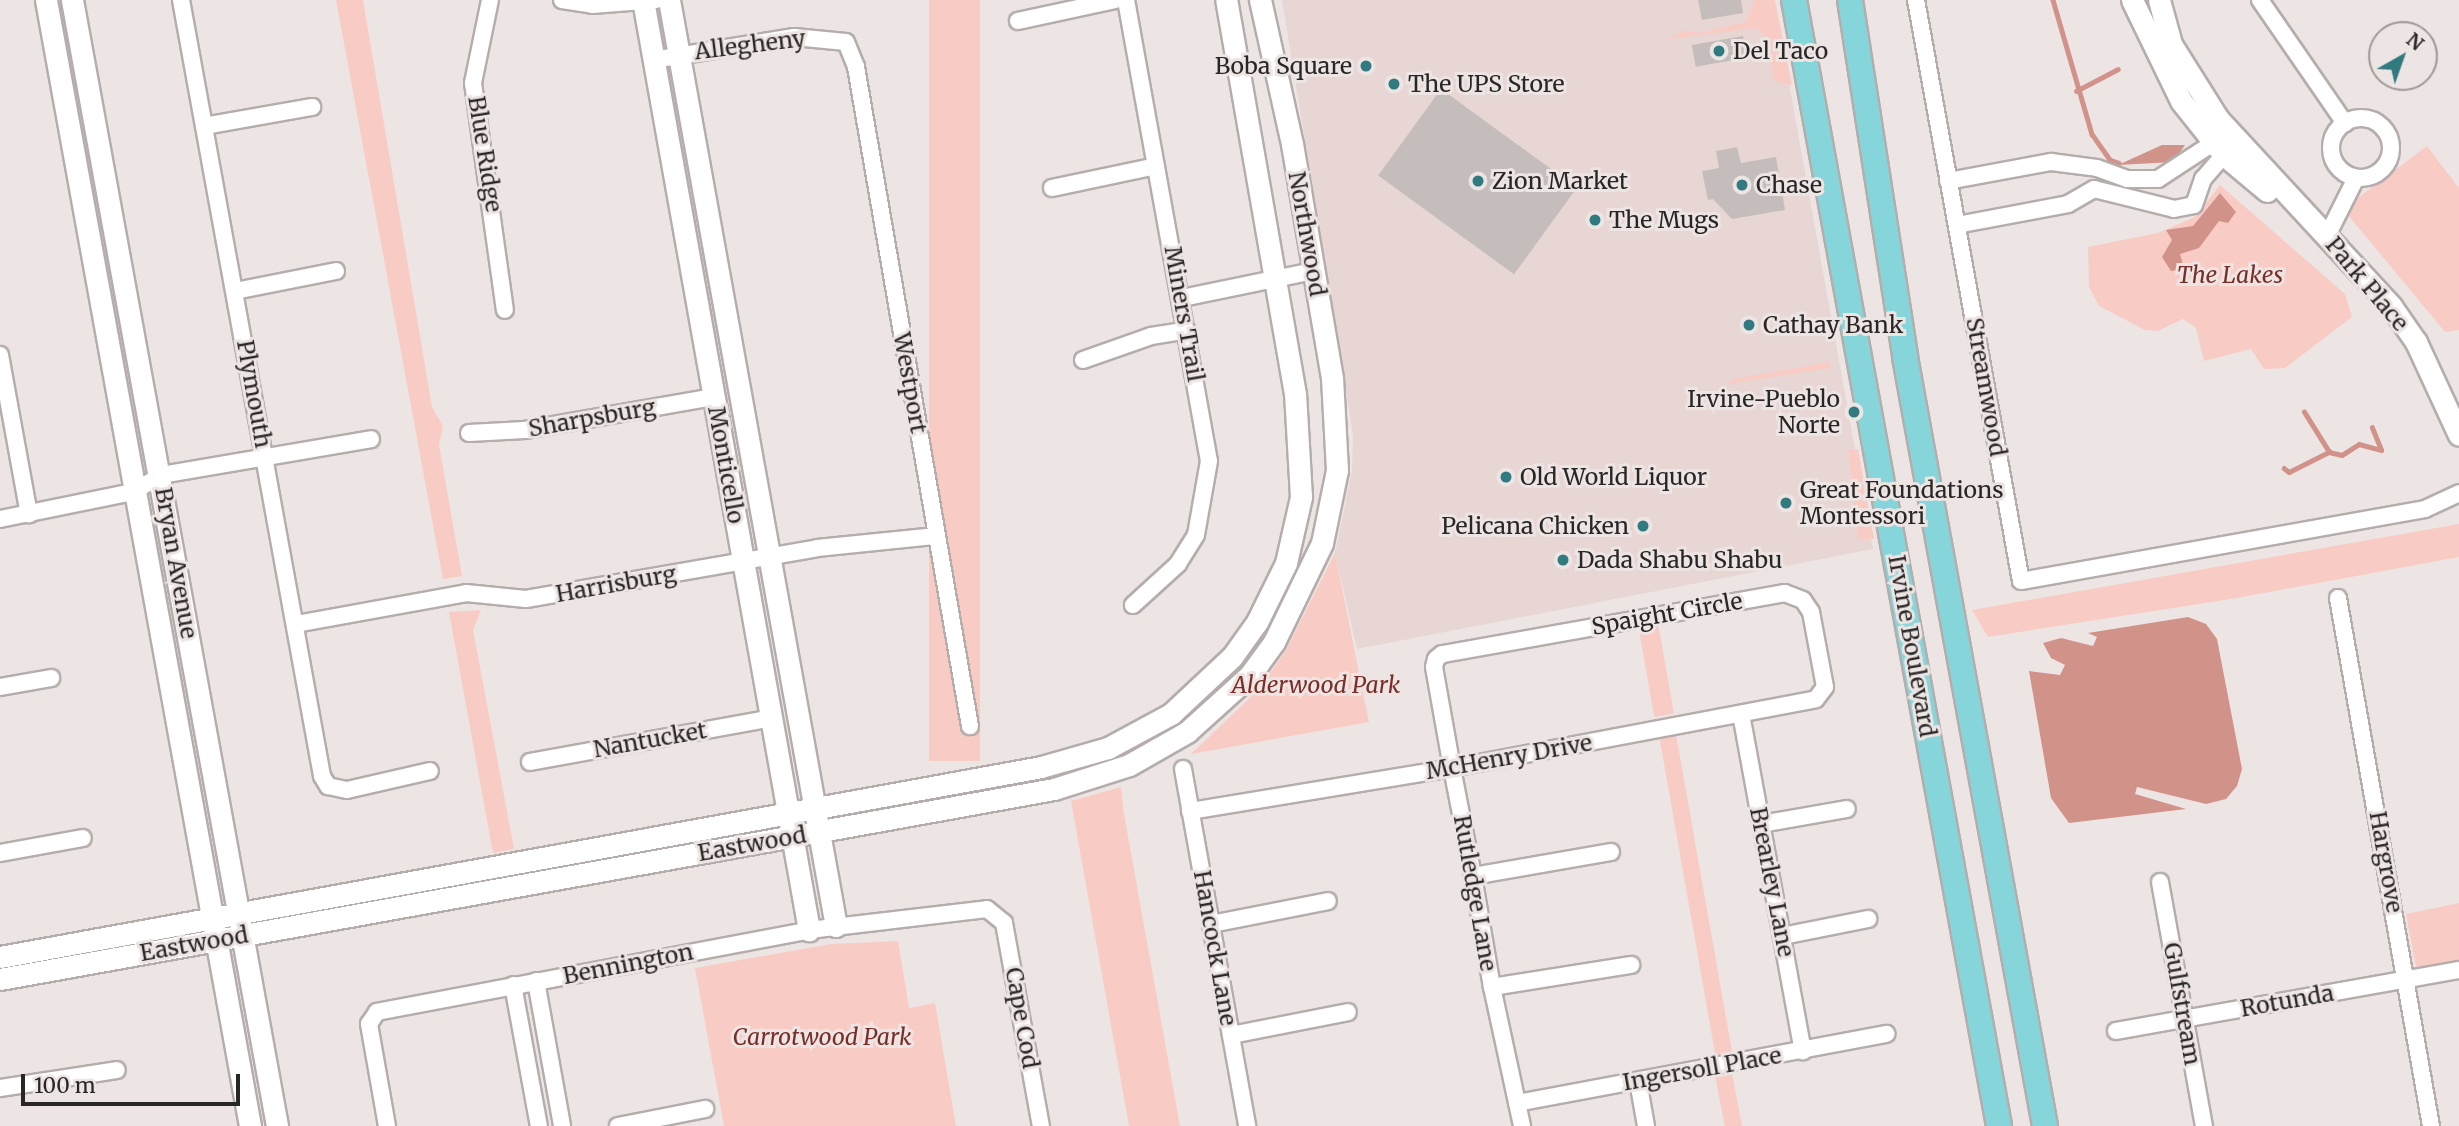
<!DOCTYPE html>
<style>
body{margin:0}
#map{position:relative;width:2459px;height:1126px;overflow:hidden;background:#ede5e4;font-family:Merriweather,serif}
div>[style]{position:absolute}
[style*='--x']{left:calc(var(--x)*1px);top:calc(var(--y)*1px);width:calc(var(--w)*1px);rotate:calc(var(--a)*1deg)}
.built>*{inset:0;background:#e7d6d4}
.green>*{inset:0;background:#f8ccc5;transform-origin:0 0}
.water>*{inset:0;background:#d19289}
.stream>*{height:4.5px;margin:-2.25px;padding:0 2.25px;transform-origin:2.25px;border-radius:2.25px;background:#d19289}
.building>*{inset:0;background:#c5bdbc;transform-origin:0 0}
.roads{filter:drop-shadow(2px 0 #b5adac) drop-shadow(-2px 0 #b5adac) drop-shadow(0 2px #b5adac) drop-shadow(0 -2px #b5adac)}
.street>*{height:16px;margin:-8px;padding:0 8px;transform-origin:8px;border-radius:8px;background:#fff}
.street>.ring{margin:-8px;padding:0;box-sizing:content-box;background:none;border:16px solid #fff;border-radius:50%}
.secondary>*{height:21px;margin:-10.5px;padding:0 10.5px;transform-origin:10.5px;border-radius:10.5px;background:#fff}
.primary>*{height:24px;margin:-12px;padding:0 12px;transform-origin:12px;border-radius:12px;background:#85d5da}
.dots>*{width:19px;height:19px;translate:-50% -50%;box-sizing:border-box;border:4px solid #ede5e4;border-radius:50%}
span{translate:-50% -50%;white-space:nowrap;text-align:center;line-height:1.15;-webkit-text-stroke:6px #ede5e4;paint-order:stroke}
.street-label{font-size:23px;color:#292626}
.poi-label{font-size:23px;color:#292626}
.left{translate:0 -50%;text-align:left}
.right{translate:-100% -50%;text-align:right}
.park-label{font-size:23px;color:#7a2e27;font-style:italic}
.north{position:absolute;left:2368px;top:21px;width:70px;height:70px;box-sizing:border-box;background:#ede5e4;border:2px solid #9f9998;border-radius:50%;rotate:40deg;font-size:19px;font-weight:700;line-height:28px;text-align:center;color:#292626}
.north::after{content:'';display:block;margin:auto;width:24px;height:32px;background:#317a7f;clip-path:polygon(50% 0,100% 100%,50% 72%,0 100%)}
.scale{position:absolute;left:21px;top:1074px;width:219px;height:32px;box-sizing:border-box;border:4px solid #292626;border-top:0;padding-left:9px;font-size:21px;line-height:24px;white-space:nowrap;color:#292626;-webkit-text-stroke:5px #ede5e4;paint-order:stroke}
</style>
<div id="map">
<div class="built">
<div style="clip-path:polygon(1282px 0,1774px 0,1873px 549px,1357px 649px,1335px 553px,1352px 471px,1353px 435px)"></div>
</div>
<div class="green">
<div style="clip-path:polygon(336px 0,363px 0,432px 407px,443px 426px,439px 445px,462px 576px,443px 579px)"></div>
<div style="left:929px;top:0;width:51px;height:761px"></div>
<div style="clip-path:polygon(1755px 0,1775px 0,1792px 85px,1774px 81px,1766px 39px,1757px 28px,1669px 39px,1685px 30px,1700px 33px,1745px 22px)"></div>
<div style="clip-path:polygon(2427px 146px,2459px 188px,2459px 330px,2445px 332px,2343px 209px)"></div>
<div style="clip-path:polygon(2220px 185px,2345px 294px,2352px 317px,2285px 368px,2264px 369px,2251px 349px,2204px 361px,2196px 328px,2183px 319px,2158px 331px,2145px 330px,2099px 306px,2089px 287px,2088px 247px,2158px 233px,2195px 217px)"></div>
<div style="clip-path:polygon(1829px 362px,1831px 368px,1729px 384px,1732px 379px)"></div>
<div style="clip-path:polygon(1858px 449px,1874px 539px,1858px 539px,1848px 450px)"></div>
<div style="clip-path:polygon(2459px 524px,2459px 557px,2237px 598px,1988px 637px,1972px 610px)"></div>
<div style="clip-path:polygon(1335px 553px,1369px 722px,1191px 754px,1258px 690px,1285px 652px)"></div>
<div style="clip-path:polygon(481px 610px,473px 630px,514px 849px,493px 853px,449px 612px)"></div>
<div style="left:1658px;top:623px;width:92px;height:20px;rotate:80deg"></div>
<div style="left:1676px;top:734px;width:324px;height:17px;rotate:80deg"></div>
<div style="clip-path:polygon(1121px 787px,1124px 814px,1180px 1126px,1129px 1126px,1071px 801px)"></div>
<div style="clip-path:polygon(2459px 903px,2459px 963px,2417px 972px,2406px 914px)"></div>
<div style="clip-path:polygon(898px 941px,909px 1008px,935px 1003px,956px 1126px,724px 1126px,695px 968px,831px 944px)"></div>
<div style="left:1732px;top:1074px;width:53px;height:17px;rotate:79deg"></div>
</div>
<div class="water">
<div style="clip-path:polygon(2162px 145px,2185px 145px,2173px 162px,2118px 165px)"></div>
<div style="clip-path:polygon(2220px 193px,2236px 212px,2228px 223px,2219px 221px,2199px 248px,2180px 254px,2184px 269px,2171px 271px,2162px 257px,2172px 240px,2166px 230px,2193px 226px)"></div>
<div style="clip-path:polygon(2188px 617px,2206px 624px,2217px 639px,2242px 769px,2237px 786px,2226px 799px,2206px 804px,2137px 787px,2135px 794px,2186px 809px,2069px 823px,2051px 798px,2029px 671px,2060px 675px,2065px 665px,2051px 658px,2043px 643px,2061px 638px,2093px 646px,2097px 637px,2088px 633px)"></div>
</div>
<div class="stream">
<div style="--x:2053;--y:0;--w:140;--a:73.8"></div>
<div style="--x:2092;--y:134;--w:32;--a:55"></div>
<div style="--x:2110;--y:160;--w:9;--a:18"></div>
<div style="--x:2076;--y:91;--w:47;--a:-27.6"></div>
<div style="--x:2329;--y:452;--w:13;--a:13"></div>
<div style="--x:2342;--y:455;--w:20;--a:-33"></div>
<div style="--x:2359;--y:444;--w:23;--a:15"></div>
<div style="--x:2381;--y:450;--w:24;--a:-112"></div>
<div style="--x:2284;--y:468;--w:6;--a:39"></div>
<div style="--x:2289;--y:472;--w:45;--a:-26.6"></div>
<div style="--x:2329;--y:452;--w:47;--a:-122"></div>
</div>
<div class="building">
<div style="clip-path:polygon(1698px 0,1741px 0,1743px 13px,1702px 20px)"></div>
<div style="left:1743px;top:36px;width:22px;height:52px;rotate:80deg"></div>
<div style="left:1441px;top:89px;width:168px;height:107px;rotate:36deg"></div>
<div style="clip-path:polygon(1737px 147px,1741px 163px,1776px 157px,1785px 210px,1732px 219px,1713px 199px,1708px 200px,1702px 171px,1719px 168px,1716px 151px)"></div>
</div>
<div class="roads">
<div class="street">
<div style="--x:181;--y:0;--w:789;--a:79.7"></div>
<div style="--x:322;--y:776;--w:12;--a:59"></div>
<div style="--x:328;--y:786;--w:19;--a:12"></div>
<div style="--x:347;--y:790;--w:85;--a:-12.9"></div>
<div style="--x:490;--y:0;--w:85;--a:101.6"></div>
<div style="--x:473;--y:83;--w:229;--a:82"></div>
<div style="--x:562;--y:0;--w:30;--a:9"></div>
<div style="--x:592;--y:5;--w:64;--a:-4.5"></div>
<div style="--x:1126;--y:0;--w:468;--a:79.8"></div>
<div style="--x:1209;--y:461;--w:75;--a:100"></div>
<div style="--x:1196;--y:535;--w:34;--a:122"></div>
<div style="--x:1178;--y:564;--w:61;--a:137.7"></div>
<div style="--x:1916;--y:0;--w:590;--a:79.76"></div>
<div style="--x:2021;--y:581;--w:410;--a:-10.1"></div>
<div style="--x:2425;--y:509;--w:38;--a:-25"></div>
<div style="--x:2260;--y:0;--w:150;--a:55.4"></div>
<div style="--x:1018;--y:21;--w:99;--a:-12.2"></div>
<div style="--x:653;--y:60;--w:143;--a:-9.3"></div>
<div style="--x:794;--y:37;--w:52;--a:5.5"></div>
<div style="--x:846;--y:42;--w:27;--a:68"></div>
<div style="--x:856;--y:67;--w:669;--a:80.19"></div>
<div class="ring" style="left:2331px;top:118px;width:44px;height:44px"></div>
<div style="--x:204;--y:126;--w:110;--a:-10"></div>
<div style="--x:1948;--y:181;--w:105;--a:-10.5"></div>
<div style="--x:2051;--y:162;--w:46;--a:7.4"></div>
<div style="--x:2097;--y:168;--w:32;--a:20"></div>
<div style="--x:2127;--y:179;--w:31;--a:0"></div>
<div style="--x:2158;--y:179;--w:66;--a:-33.2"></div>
<div style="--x:1052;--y:188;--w:106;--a:-11.9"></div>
<div style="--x:1957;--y:225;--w:113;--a:-10.7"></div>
<div style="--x:2068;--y:204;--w:30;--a:-30"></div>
<div style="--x:2094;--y:189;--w:82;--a:14"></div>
<div style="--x:2174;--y:209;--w:20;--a:-11"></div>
<div style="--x:2194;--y:205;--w:28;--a:-71"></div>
<div style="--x:2203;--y:179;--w:32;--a:-49"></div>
<div style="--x:2327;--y:236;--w:65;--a:-63.4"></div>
<div style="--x:235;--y:291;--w:103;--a:-11.2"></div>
<div style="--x:1182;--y:298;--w:134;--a:-11.6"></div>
<div style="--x:0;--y:355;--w:162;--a:79.7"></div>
<div style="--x:1083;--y:360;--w:72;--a:-19.4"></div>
<div style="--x:1151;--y:336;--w:36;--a:-9"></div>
<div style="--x:469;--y:433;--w:56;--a:-3.1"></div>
<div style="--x:525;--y:430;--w:192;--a:-9.9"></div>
<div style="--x:0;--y:519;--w:136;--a:-11.5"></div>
<div style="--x:133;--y:492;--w:33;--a:-31"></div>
<div style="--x:161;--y:475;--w:213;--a:-9.7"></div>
<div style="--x:2338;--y:598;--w:536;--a:80.01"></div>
<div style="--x:296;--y:624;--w:173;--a:-10.3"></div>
<div style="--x:466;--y:593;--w:60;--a:5.7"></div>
<div style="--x:526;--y:599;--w:295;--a:-9.9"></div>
<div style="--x:817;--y:548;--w:120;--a:-5.8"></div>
<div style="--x:0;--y:687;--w:52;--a:-10"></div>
<div style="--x:1741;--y:714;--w:343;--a:79.6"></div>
<div style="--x:530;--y:762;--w:245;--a:-10.3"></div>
<div style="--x:1183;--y:769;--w:363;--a:79.8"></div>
<div style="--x:1190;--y:811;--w:266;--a:-9.3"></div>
<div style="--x:1452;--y:768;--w:370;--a:-10.7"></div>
<div style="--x:1816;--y:699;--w:15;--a:-53"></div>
<div style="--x:1825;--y:687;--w:76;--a:-100.6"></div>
<div style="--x:1811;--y:612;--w:14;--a:-124"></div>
<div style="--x:1803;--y:600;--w:19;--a:-159"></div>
<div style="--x:1785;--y:593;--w:348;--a:169.9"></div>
<div style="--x:1442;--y:654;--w:8;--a:140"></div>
<div style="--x:1436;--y:659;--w:8;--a:104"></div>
<div style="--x:1434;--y:667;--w:103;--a:79.9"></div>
<div style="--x:1452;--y:768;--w:110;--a:79"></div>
<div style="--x:1473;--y:876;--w:113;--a:80.3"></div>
<div style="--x:1492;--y:987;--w:142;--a:77.8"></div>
<div style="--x:1761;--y:824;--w:87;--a:-9.9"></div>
<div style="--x:0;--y:853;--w:84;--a:-10.2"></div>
<div style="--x:1473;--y:876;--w:140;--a:-9.9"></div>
<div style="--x:2160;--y:882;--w:248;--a:79.8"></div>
<div style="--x:1211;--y:924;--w:119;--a:-11.1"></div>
<div style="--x:1782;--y:936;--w:88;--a:-11.2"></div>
<div style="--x:536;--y:981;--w:147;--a:79.8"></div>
<div style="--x:513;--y:985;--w:143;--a:79.6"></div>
<div style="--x:1492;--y:987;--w:141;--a:-9"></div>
<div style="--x:2116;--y:1031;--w:348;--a:-10.1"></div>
<div style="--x:1231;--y:1035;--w:119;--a:-11.1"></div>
<div style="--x:1638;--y:1081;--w:46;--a:79.9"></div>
<div style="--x:0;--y:1088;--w:118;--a:-8.7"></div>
<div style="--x:1517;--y:1103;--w:376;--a:-10.6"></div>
<div style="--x:387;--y:1126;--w:104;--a:-100"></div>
<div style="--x:369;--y:1024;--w:14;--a:-56"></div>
<div style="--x:377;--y:1012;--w:440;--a:-10.7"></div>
<div style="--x:809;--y:930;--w:179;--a:-6.7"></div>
<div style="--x:987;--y:909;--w:22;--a:39"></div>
<div style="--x:1004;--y:923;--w:206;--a:79.7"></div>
<div style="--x:618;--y:1126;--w:89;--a:-11.1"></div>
</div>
<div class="secondary">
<div style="--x:46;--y:0;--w:1144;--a:79.73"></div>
<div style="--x:72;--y:0;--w:1145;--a:79.68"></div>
<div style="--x:643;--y:0;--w:945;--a:79.88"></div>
<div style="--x:669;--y:0;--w:941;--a:79.78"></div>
<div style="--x:2132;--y:0;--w:112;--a:64.1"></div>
<div style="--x:2181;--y:101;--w:69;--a:51.5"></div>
<div style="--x:2224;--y:155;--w:56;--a:39.9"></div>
<div style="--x:2159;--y:0;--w:46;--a:74.7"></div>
<div style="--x:2171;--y:44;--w:89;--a:57.9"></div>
<div style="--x:2218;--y:119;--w:255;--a:47.2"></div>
<div style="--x:2391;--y:306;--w:44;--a:55.2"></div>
<div style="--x:2416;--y:342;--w:102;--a:65.2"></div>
<div style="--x:0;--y:957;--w:1058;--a:-10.34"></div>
<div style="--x:1041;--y:767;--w:70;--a:-15.8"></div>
<div style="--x:1108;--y:748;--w:72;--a:-28.4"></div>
<div style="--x:1171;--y:714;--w:83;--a:-43.1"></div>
<div style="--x:1232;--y:657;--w:43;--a:-54.5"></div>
<div style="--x:1257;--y:622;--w:66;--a:-63.8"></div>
<div style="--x:1286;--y:563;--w:68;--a:-77.2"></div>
<div style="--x:1301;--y:497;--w:103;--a:-93.3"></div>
<div style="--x:1295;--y:394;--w:400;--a:-99.9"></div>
<div style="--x:0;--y:979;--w:1071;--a:-10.22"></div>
<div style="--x:1054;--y:789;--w:79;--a:-17.7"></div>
<div style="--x:1129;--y:765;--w:67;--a:-29.6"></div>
<div style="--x:1187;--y:732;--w:85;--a:-42.1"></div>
<div style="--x:1250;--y:675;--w:41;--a:-54"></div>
<div style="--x:1274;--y:642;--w:110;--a:-64.1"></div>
<div style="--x:1322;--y:543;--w:75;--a:-78.4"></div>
<div style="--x:1337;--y:470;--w:92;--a:-93.1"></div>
<div style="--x:1332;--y:378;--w:237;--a:-99.7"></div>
<div style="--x:1292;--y:144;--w:148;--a:-102.5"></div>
</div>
<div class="primary">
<div style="--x:1794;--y:0;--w:1145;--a:79.68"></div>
<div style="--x:1850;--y:0;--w:361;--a:81.2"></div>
<div style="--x:1905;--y:357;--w:782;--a:79.68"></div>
</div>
</div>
<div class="dots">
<div style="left:1719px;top:51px;background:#317a7f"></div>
<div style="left:1366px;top:66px;background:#317a7f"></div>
<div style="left:1394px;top:84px;background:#317a7f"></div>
<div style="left:1478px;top:181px;background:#317a7f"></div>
<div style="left:1742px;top:185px;background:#317a7f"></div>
<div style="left:1595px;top:220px;background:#317a7f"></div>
<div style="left:1749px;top:325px;background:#317a7f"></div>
<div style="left:1854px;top:412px;background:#317a7f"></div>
<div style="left:1506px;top:477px;background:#317a7f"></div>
<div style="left:1786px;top:503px;background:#317a7f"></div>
<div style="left:1643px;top:526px;background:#317a7f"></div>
<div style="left:1563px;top:560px;background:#317a7f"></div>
</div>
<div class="street-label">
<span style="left:750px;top:45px;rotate:-7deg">Allegheny</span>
<span style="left:485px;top:154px;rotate:81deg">Blue Ridge</span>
<span style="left:1307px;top:234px;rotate:80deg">Northwood</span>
<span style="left:2367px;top:284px;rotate:50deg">Park Place</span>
<span style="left:1184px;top:314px;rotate:80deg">Miners Trail</span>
<span style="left:910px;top:383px;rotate:80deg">Westport</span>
<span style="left:1986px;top:387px;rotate:80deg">Streamwood</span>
<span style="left:254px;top:394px;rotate:80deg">Plymouth</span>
<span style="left:592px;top:418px;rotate:-10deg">Sharpsburg</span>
<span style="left:726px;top:465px;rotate:80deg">Monticello</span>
<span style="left:176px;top:563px;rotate:80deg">Bryan Avenue</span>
<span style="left:616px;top:584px;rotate:-10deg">Harrisburg</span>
<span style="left:1667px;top:614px;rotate:-10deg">Spaight Circle</span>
<span style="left:1912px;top:646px;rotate:80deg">Irvine Boulevard</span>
<span style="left:650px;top:740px;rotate:-10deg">Nantucket</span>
<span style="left:1509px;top:757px;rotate:-10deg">McHenry Drive</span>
<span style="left:752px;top:844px;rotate:-10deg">Eastwood</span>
<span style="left:2386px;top:862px;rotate:80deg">Hargrove</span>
<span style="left:1772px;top:882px;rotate:79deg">Brearley Lane</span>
<span style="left:1475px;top:893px;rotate:80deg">Rutledge Lane</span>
<span style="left:194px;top:944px;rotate:-10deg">Eastwood</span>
<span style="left:1215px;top:948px;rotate:80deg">Hancock Lane</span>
<span style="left:628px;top:964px;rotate:-11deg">Bennington</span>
<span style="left:2287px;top:1001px;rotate:-10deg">Rotunda</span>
<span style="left:2182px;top:1004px;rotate:80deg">Gulfstream</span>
<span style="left:1022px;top:1018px;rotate:80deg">Cape Cod</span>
<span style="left:1702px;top:1069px;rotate:-10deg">Ingersoll Place</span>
</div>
<div class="poi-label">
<span class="left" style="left:1733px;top:51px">Del Taco</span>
<span class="right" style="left:1352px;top:66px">Boba Square</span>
<span class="left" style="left:1408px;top:84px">The UPS Store</span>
<span class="left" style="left:1492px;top:181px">Zion Market</span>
<span class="left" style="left:1756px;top:185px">Chase</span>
<span class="left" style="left:1609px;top:220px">The Mugs</span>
<span class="left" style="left:1763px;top:325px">Cathay Bank</span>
<span class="right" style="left:1840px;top:412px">Irvine-Pueblo<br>Norte</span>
<span class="left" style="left:1520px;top:477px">Old World Liquor</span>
<span class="left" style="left:1800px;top:503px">Great Foundations<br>Montessori</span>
<span class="right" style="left:1629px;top:526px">Pelicana Chicken</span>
<span class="left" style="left:1577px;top:560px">Dada Shabu Shabu</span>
</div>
<div class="park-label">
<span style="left:2230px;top:275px">The Lakes</span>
<span style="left:1316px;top:685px">Alderwood Park</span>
<span style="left:822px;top:1037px">Carrotwood Park</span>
</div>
<div class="north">N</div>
<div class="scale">100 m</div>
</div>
